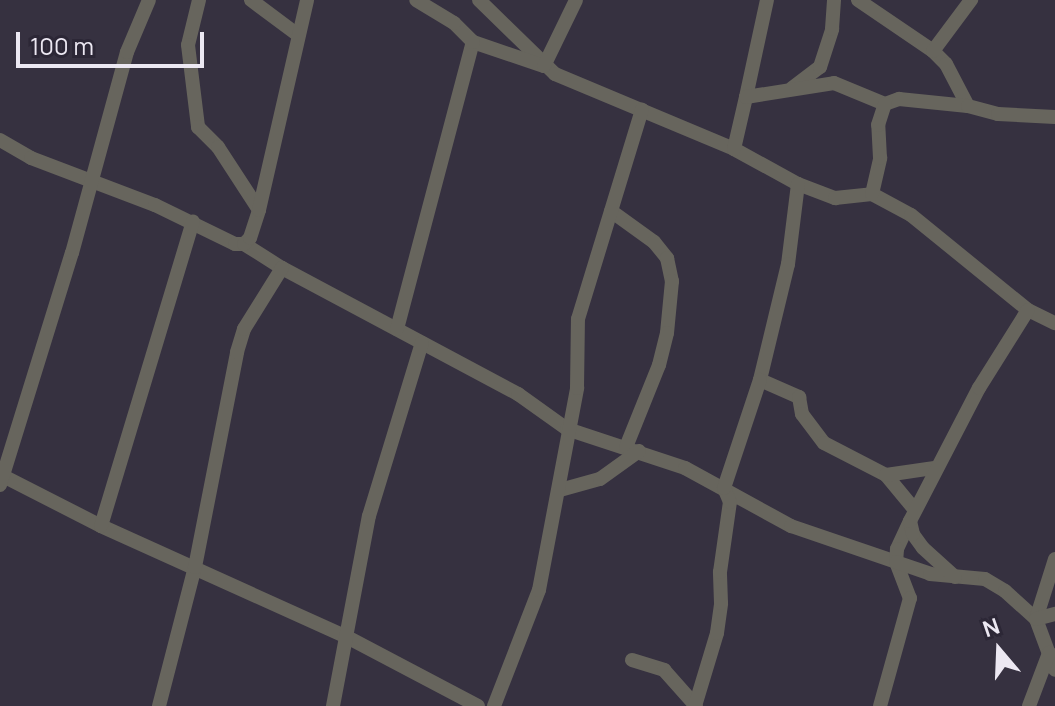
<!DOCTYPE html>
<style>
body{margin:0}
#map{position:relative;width:1055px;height:706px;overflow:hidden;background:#363140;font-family:Manrope,sans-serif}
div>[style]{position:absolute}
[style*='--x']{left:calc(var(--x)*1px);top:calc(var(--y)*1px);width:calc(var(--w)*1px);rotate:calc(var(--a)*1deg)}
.minor>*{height:14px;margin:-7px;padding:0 7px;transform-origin:7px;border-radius:7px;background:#67655d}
span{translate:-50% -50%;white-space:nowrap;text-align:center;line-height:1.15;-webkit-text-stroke:8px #2c2736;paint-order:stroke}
.north{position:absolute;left:959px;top:610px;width:80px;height:80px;-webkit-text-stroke:6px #2c2736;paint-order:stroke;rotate:341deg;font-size:22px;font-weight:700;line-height:32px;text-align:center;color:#ece8f2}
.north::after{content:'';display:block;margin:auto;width:28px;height:36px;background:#ece8f2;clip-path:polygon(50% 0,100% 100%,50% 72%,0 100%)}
.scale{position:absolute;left:16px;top:32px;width:188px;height:36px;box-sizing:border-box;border:4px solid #ece8f2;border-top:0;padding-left:10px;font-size:24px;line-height:28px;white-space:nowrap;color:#ece8f2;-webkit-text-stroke:6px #2c2736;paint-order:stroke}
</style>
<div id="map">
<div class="minor">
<div style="--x:199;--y:0;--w:46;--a:103.7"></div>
<div style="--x:188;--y:45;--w:83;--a:83"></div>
<div style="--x:198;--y:127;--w:28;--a:45"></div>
<div style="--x:218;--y:147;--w:75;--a:56.9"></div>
<div style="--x:251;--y:0;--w:59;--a:36.7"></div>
<div style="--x:479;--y:0;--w:106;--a:44.2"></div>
<div style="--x:555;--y:74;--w:194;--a:22.7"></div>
<div style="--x:734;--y:149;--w:73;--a:28.7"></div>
<div style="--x:798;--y:184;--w:40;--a:21"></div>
<div style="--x:835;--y:198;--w:37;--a:-6"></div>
<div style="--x:872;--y:194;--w:44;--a:28.3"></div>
<div style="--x:911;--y:215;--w:151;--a:39.1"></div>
<div style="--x:1028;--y:310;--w:30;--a:26"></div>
<div style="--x:858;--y:0;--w:91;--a:34.2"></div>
<div style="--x:933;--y:51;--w:18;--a:45"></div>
<div style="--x:946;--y:64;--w:47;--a:62.4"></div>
<div style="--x:473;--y:42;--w:75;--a:18.7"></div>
<div style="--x:544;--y:66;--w:73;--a:-64.1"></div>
<div style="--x:933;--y:51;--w:64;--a:-53.3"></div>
<div style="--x:792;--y:88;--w:35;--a:-37"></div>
<div style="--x:820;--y:67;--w:40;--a:-72"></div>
<div style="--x:832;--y:29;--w:29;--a:-86"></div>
<div style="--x:746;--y:97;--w:99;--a:-77.8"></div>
<div style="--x:0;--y:140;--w:36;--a:30"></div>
<div style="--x:31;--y:158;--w:133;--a:20.8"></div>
<div style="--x:155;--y:205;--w:89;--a:26"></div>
<div style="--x:235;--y:244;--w:9;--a:0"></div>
<div style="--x:244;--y:244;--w:45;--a:32.3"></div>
<div style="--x:282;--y:268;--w:268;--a:28.1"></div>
<div style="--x:518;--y:394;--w:60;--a:35.5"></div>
<div style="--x:567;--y:429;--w:124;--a:18.3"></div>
<div style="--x:685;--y:468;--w:121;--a:28.7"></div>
<div style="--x:791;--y:526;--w:111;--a:18.9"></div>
<div style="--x:896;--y:562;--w:39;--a:69"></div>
<div style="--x:910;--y:598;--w:112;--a:105.5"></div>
<div style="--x:734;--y:149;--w:53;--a:-77"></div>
<div style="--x:746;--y:97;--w:89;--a:-9"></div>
<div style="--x:834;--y:83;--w:55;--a:22.4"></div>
<div style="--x:885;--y:104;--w:15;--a:-20"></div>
<div style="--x:899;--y:99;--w:69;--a:5.8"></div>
<div style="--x:968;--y:106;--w:31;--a:15"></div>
<div style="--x:998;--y:114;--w:57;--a:3"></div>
<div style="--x:798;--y:184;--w:81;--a:97.1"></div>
<div style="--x:788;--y:264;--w:119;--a:103.6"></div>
<div style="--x:760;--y:380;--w:43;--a:23.6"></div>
<div style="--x:799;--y:397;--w:17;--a:80"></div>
<div style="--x:802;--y:414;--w:36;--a:53"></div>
<div style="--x:824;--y:443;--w:70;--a:27.3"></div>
<div style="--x:886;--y:475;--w:45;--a:50.4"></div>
<div style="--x:872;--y:194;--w:37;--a:-77"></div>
<div style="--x:880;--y:158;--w:33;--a:-93"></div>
<div style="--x:878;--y:125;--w:22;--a:-72"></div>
<div style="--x:611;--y:211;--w:53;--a:35.8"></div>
<div style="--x:654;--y:242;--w:21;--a:51"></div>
<div style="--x:667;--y:258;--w:24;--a:78"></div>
<div style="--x:672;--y:281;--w:52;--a:95.5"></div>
<div style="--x:667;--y:333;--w:33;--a:104"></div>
<div style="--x:659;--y:365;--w:88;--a:111.9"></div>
<div style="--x:244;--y:244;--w:8;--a:-45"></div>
<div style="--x:250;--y:238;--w:29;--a:-72"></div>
<div style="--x:259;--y:210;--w:215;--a:-77.1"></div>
<div style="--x:397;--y:329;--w:297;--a:-75.2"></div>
<div style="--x:473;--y:42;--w:27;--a:-135"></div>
<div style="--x:454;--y:23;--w:44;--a:-148.8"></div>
<div style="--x:886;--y:475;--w:49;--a:-8.3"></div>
<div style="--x:3;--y:476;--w:110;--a:27"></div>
<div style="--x:101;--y:526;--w:270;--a:24.3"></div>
<div style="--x:347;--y:637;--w:148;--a:27.8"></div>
<div style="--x:0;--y:485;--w:243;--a:-72.8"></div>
<div style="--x:72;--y:253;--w:208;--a:-74.7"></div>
<div style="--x:127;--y:52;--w:56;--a:-67.1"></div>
<div style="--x:560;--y:490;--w:41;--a:-15.4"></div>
<div style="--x:600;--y:479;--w:48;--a:-35.7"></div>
<div style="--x:910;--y:521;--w:31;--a:115"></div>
<div style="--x:897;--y:549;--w:13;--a:94"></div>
<div style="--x:896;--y:562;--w:36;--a:19"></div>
<div style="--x:930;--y:574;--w:55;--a:5.2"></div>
<div style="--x:985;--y:579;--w:23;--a:31"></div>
<div style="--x:1005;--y:591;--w:42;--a:42.1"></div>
<div style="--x:1036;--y:619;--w:54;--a:69.6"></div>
<div style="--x:101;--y:526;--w:318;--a:-73.2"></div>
<div style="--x:955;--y:577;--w:43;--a:-137.8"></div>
<div style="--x:923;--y:548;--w:17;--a:-126"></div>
<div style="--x:913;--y:534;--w:13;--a:-103"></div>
<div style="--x:910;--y:521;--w:150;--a:-62.6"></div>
<div style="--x:979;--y:388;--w:92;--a:-57.9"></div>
<div style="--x:1036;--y:619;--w:63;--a:-72.4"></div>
<div style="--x:1036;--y:619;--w:20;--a:-15"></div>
<div style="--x:632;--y:660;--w:34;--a:17"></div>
<div style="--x:664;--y:670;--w:48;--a:48.4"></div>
<div style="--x:159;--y:706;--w:144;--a:-75.5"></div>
<div style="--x:195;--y:567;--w:219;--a:-78.9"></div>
<div style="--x:237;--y:352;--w:24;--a:-73"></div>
<div style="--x:244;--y:329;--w:72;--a:-58.1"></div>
<div style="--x:333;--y:706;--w:193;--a:-79.3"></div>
<div style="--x:369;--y:516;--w:181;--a:-73"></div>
<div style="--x:494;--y:706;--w:124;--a:-68.8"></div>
<div style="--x:539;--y:590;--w:206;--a:-79.3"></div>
<div style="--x:577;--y:388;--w:69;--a:-89.2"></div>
<div style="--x:578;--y:319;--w:219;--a:-73"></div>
<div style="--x:695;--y:706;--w:76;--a:-73.2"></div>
<div style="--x:717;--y:633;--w:30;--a:-82"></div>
<div style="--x:721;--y:603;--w:31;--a:-92"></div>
<div style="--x:720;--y:572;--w:71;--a:-81.9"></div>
<div style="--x:730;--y:502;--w:15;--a:-113"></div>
<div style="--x:724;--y:488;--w:114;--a:-71.6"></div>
<div style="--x:1029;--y:706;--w:57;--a:-69.3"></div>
</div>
<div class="north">N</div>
<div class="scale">100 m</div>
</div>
